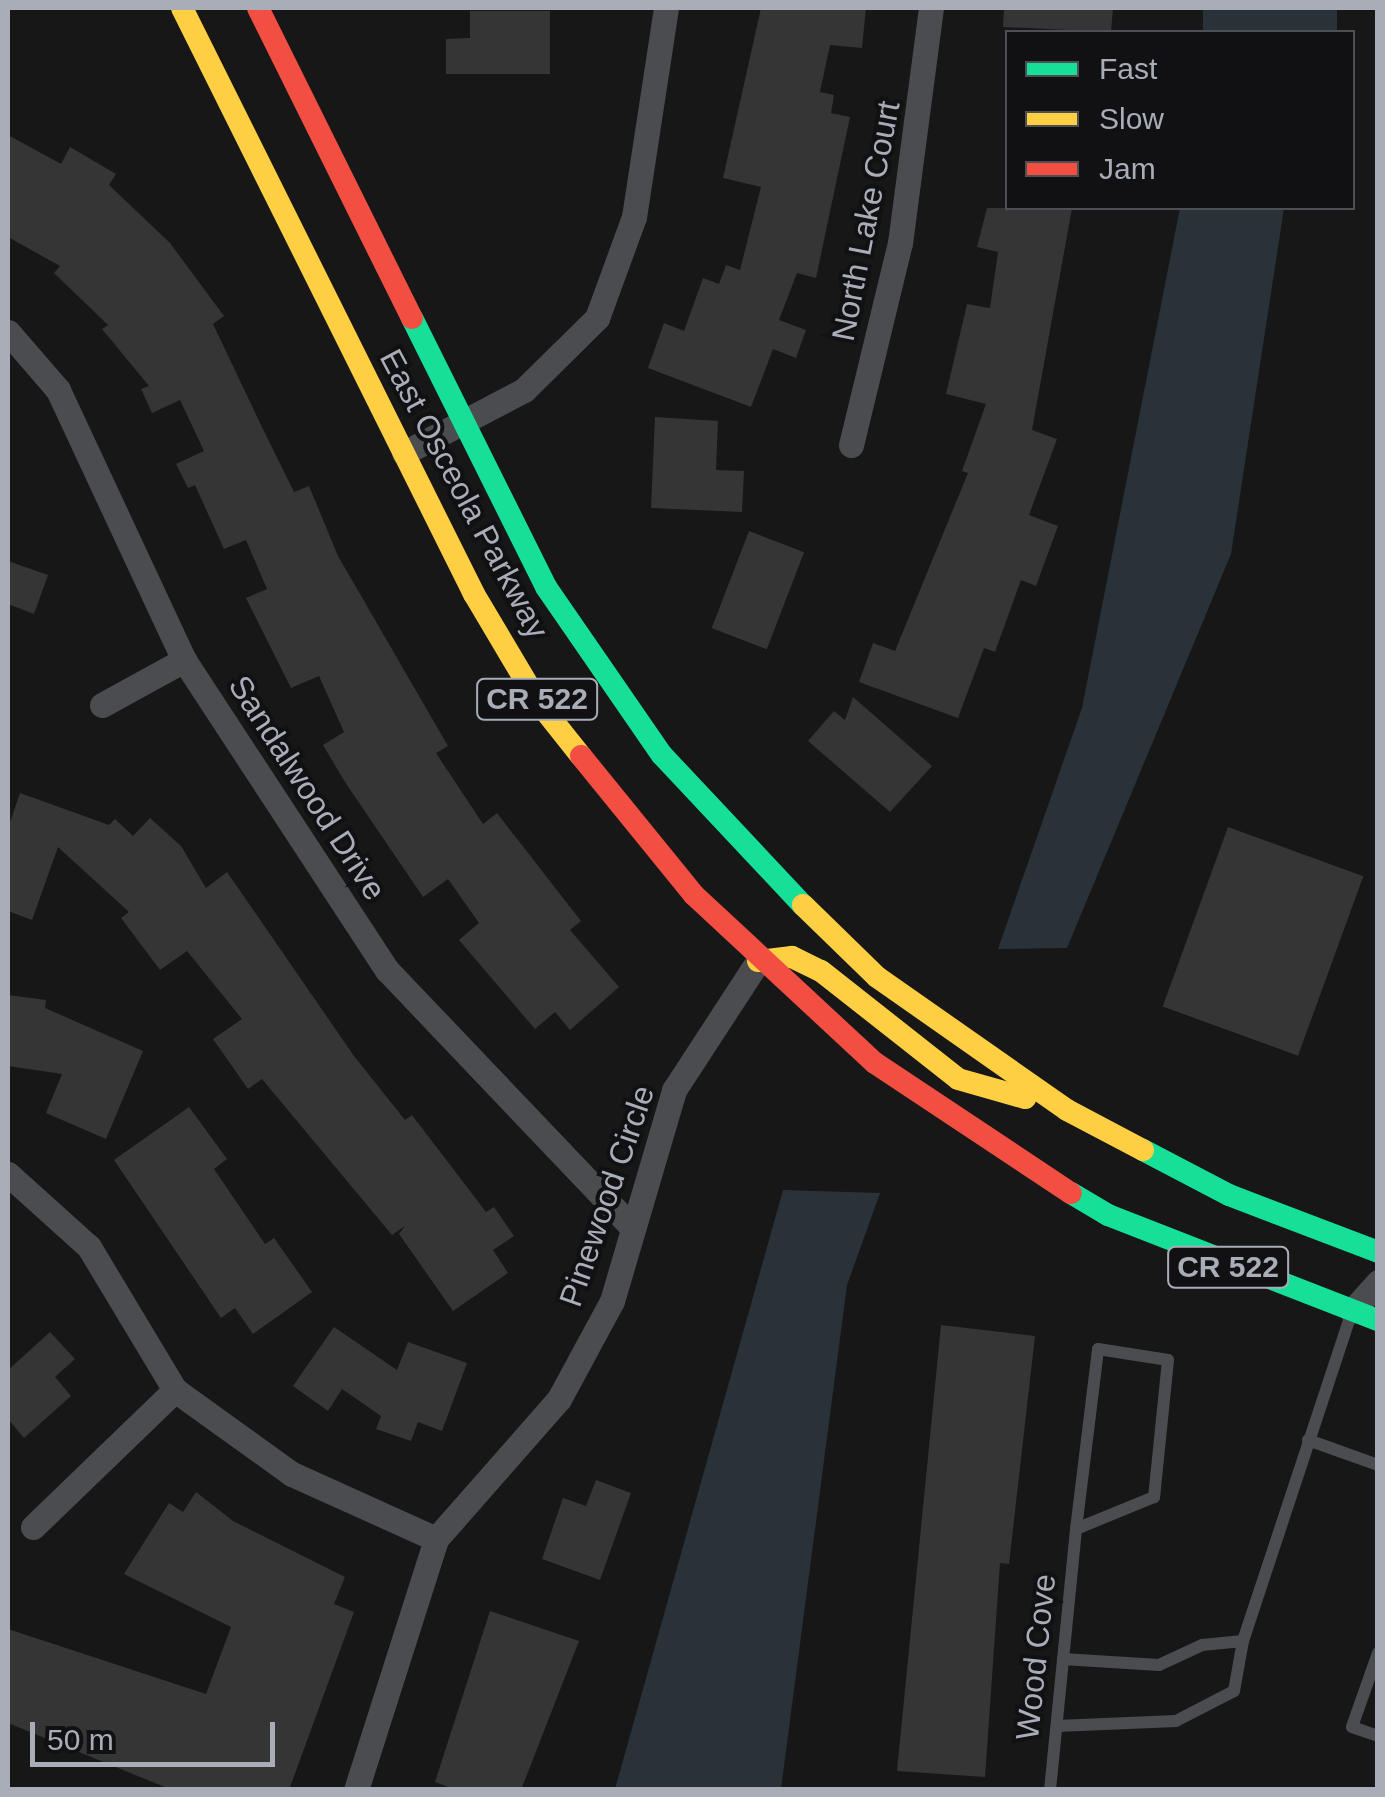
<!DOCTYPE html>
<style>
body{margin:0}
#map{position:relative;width:1385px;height:1797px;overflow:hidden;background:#171717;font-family:Arial,sans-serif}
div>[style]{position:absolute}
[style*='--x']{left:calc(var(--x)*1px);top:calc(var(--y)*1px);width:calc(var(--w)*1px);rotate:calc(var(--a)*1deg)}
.water>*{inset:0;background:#2a3239;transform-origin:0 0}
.building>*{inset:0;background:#353536;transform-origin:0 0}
.lane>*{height:12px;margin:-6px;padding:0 6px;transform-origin:6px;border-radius:6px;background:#4b4c50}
.street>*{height:25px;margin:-12.5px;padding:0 12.5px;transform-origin:12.5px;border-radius:12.5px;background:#4b4c50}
.fast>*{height:22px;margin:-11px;padding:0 11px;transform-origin:11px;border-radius:11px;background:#16e098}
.slow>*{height:22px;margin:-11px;padding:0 11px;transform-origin:11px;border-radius:11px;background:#ffcf43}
.jam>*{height:22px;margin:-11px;padding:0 11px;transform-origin:11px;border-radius:11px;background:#f24e42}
span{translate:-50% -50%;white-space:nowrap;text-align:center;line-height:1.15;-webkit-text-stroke:8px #111113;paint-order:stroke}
.shield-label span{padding:2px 8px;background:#111113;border:2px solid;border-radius:8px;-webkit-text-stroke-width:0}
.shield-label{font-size:30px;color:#a8adb8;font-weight:700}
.street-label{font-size:32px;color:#a8adb8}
.frame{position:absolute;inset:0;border:10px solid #a8adb8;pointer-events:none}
.legend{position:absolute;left:1005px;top:30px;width:350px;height:180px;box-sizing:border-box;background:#111113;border:2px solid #4d4f55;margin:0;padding:12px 18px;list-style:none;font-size:30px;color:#a8adb8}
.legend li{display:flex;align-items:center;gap:20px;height:50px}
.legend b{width:50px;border:2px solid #4d4f55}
.scale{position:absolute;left:30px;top:1722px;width:245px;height:45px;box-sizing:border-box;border:5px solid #a8adb8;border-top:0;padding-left:12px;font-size:30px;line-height:35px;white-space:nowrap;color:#a8adb8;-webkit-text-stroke:8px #111113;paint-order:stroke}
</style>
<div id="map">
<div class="water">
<div style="left:1203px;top:8px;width:134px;height:24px"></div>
<div style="clip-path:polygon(1180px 208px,1284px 208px,1231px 554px,1067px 948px,998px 949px,1082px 708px)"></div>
<div style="clip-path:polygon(783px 1190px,880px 1193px,847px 1285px,781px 1789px,615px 1789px)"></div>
</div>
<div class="building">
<div style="clip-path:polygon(761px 8px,866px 8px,862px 48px,830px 45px,820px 92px,834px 95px,831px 113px,850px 117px,816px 278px,797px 273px,779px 320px,806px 330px,796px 358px,773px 349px,751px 407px,648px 368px,664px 323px,684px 331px,703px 278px,719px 284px,726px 265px,740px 270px,761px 187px,723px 178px)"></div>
<div style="clip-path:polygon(1004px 8px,1113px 8px,1111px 32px,1003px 27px)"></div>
<div style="clip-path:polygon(470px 11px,550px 11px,550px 74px,446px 74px,446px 39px,470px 38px)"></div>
<div style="clip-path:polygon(8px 135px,61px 164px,70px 147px,116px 174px,109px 185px,170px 243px,224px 316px,213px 324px,261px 425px,294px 492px,309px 486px,338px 556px,448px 746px,436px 753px,483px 824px,497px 813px,581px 921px,570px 930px,619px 987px,570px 1030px,555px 1012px,535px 1029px,459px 940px,479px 923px,448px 879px,423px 897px,345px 782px,323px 745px,344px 732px,319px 676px,291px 688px,246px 598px,267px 589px,246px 540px,224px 549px,195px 485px,188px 488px,176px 464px,204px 451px,180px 400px,152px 413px,141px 389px,149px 386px,102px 329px,108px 325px,54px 273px,60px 266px,8px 237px)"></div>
<div style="clip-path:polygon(987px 208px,1072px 208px,1032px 430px,1057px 439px,1029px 515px,1058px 526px,1036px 586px,1021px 580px,995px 652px,984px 648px,958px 718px,859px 682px,873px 643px,895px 651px,968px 473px,962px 471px,986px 404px,946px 394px,967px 304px,990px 308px,998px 252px,977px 247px)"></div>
<div style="clip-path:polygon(655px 417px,718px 421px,716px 470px,744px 471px,742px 512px,651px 508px)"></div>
<div style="left:749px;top:531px;width:59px;height:104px;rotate:21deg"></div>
<div style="clip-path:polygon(8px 561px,48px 575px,34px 614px,8px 604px)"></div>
<div style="clip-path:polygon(853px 697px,932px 766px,890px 812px,808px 741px,834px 711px,845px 720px)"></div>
<div style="clip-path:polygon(20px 793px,109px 825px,115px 819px,133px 836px,150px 818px,181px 846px,206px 888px,227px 872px,354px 1056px,405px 1120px,412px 1115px,486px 1212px,494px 1207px,514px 1236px,493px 1250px,508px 1273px,453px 1311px,399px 1234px,405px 1226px,392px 1235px,262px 1079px,248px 1089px,213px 1039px,242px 1019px,187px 951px,160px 970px,121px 918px,129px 912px,58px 847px,32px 920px,8px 911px,8px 828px)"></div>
<div style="left:1228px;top:827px;width:144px;height:191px;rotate:20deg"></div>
<div style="clip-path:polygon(8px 995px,46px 1000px,45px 1008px,143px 1051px,106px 1139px,46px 1113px,62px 1074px,8px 1066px)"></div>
<div style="clip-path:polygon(189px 1107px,227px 1159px,214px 1169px,265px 1244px,274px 1238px,312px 1292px,253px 1334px,235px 1308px,221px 1318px,114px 1160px)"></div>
<div style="clip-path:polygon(941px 1325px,1035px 1336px,1009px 1564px,1000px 1563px,985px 1777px,897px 1771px)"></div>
<div style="clip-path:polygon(334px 1327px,397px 1370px,408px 1342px,467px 1363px,442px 1431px,418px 1422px,411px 1441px,376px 1429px,381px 1416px,342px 1389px,328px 1411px,293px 1386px)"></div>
<div style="clip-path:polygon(50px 1332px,75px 1359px,55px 1377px,71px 1396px,24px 1438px,8px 1419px,8px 1370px)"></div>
<div style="clip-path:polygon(596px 1480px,631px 1493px,600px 1580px,542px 1559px,563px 1498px,586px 1506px)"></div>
<div style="clip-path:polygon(196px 1492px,233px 1521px,345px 1577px,334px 1604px,354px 1612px,289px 1790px,172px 1790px,8px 1723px,8px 1629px,206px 1694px,231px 1627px,124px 1574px,169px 1503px,183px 1512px)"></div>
<div style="clip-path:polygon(490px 1611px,579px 1641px,521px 1790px,456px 1790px,435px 1782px)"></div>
</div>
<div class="lane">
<div style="--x:1308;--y:1440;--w:74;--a:19.7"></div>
<div style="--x:1378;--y:1653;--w:78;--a:109.4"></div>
<div style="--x:1352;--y:1727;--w:28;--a:19"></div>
<div style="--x:1063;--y:1659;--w:96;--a:3.6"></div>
<div style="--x:1159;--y:1665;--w:47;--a:-24.9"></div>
<div style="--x:1202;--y:1645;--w:41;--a:-5.6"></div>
<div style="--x:1057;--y:1726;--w:119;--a:-2.4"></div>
<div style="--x:1176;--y:1721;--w:65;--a:-27.3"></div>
<div style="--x:1234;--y:1691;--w:51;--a:-79.8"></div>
<div style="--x:1243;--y:1641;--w:344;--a:-71.7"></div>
<div style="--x:1050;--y:1790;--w:262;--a:-84.3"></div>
<div style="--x:1076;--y:1529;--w:181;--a:-83"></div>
<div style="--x:1098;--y:1349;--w:71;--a:8.9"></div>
<div style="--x:1168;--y:1360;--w:138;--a:95.8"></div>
<div style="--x:1154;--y:1497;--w:84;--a:157.7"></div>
</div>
<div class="street">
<div style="--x:8;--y:332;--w:77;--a:49.2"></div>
<div style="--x:58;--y:390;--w:298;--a:65"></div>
<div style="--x:184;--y:660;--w:371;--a:56.8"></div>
<div style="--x:387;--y:970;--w:352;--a:46.4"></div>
<div style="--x:851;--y:445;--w:208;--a:-76.4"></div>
<div style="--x:900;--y:243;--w:237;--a:-82.5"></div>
<div style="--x:404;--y:453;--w:136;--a:-27.7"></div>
<div style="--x:524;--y:390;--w:103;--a:-44.6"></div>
<div style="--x:597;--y:318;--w:108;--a:-69.9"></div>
<div style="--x:634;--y:217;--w:211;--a:-81.3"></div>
<div style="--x:102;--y:705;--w:94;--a:-28.8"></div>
<div style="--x:8;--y:1174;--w:109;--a:42"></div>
<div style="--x:89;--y:1247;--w:167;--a:59"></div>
<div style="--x:175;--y:1390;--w:144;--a:35.7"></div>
<div style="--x:292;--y:1474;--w:158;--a:24.3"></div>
<div style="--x:1352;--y:1311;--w:39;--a:-48"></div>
<div style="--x:33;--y:1527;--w:197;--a:-44"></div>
<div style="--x:356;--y:1790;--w:263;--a:-72.3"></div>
<div style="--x:436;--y:1539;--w:186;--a:-48.7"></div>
<div style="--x:559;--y:1399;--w:111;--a:-61.6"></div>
<div style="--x:612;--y:1301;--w:220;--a:-73.6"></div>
<div style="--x:674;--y:1090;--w:154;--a:-56.9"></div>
</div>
<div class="fast">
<div style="--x:412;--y:318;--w:301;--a:63.5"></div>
<div style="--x:546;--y:587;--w:204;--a:55.4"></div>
<div style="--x:662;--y:755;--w:206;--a:46.8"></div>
<div style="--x:1143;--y:1150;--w:97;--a:27.6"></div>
<div style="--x:1229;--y:1195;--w:160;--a:20.9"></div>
<div style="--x:1071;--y:1193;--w:43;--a:30.7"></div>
<div style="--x:1108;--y:1215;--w:290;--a:21.3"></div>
</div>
<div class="slow">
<div style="--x:182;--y:8;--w:655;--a:63.51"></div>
<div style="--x:474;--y:594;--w:126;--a:59.3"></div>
<div style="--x:538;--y:702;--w:69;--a:51.5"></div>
<div style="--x:803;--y:905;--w:103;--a:44.2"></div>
<div style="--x:877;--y:977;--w:232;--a:35"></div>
<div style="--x:1067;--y:1110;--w:86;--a:27.8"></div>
<div style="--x:758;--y:961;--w:34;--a:-7"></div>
<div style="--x:792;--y:957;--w:32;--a:26"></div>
<div style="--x:821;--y:971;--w:174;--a:38.2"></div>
<div style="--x:958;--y:1079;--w:70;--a:15.8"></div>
</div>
<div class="jam">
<div style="--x:258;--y:8;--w:346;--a:63.6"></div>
<div style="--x:581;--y:756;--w:179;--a:50.9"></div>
<div style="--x:694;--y:895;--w:247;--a:42.9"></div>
<div style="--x:875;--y:1063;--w:235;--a:33.6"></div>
</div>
<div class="shield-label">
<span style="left:537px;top:699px">CR 522</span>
<span style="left:1228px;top:1267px">CR 522</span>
</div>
<div class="street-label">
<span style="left:866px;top:221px;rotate:-79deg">North Lake Court</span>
<span style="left:464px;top:494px;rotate:62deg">East Osceola Parkway</span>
<span style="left:307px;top:788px;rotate:57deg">Sandalwood Drive</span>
<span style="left:607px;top:1196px;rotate:-71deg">Pinewood Circle</span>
<span style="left:1036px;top:1657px;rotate:-84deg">Wood Cove</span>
</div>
<div class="frame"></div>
<ul class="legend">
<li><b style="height:12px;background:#16e098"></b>Fast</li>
<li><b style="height:12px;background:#ffcf43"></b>Slow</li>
<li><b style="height:12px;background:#f24e42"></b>Jam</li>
</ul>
<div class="scale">50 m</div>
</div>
